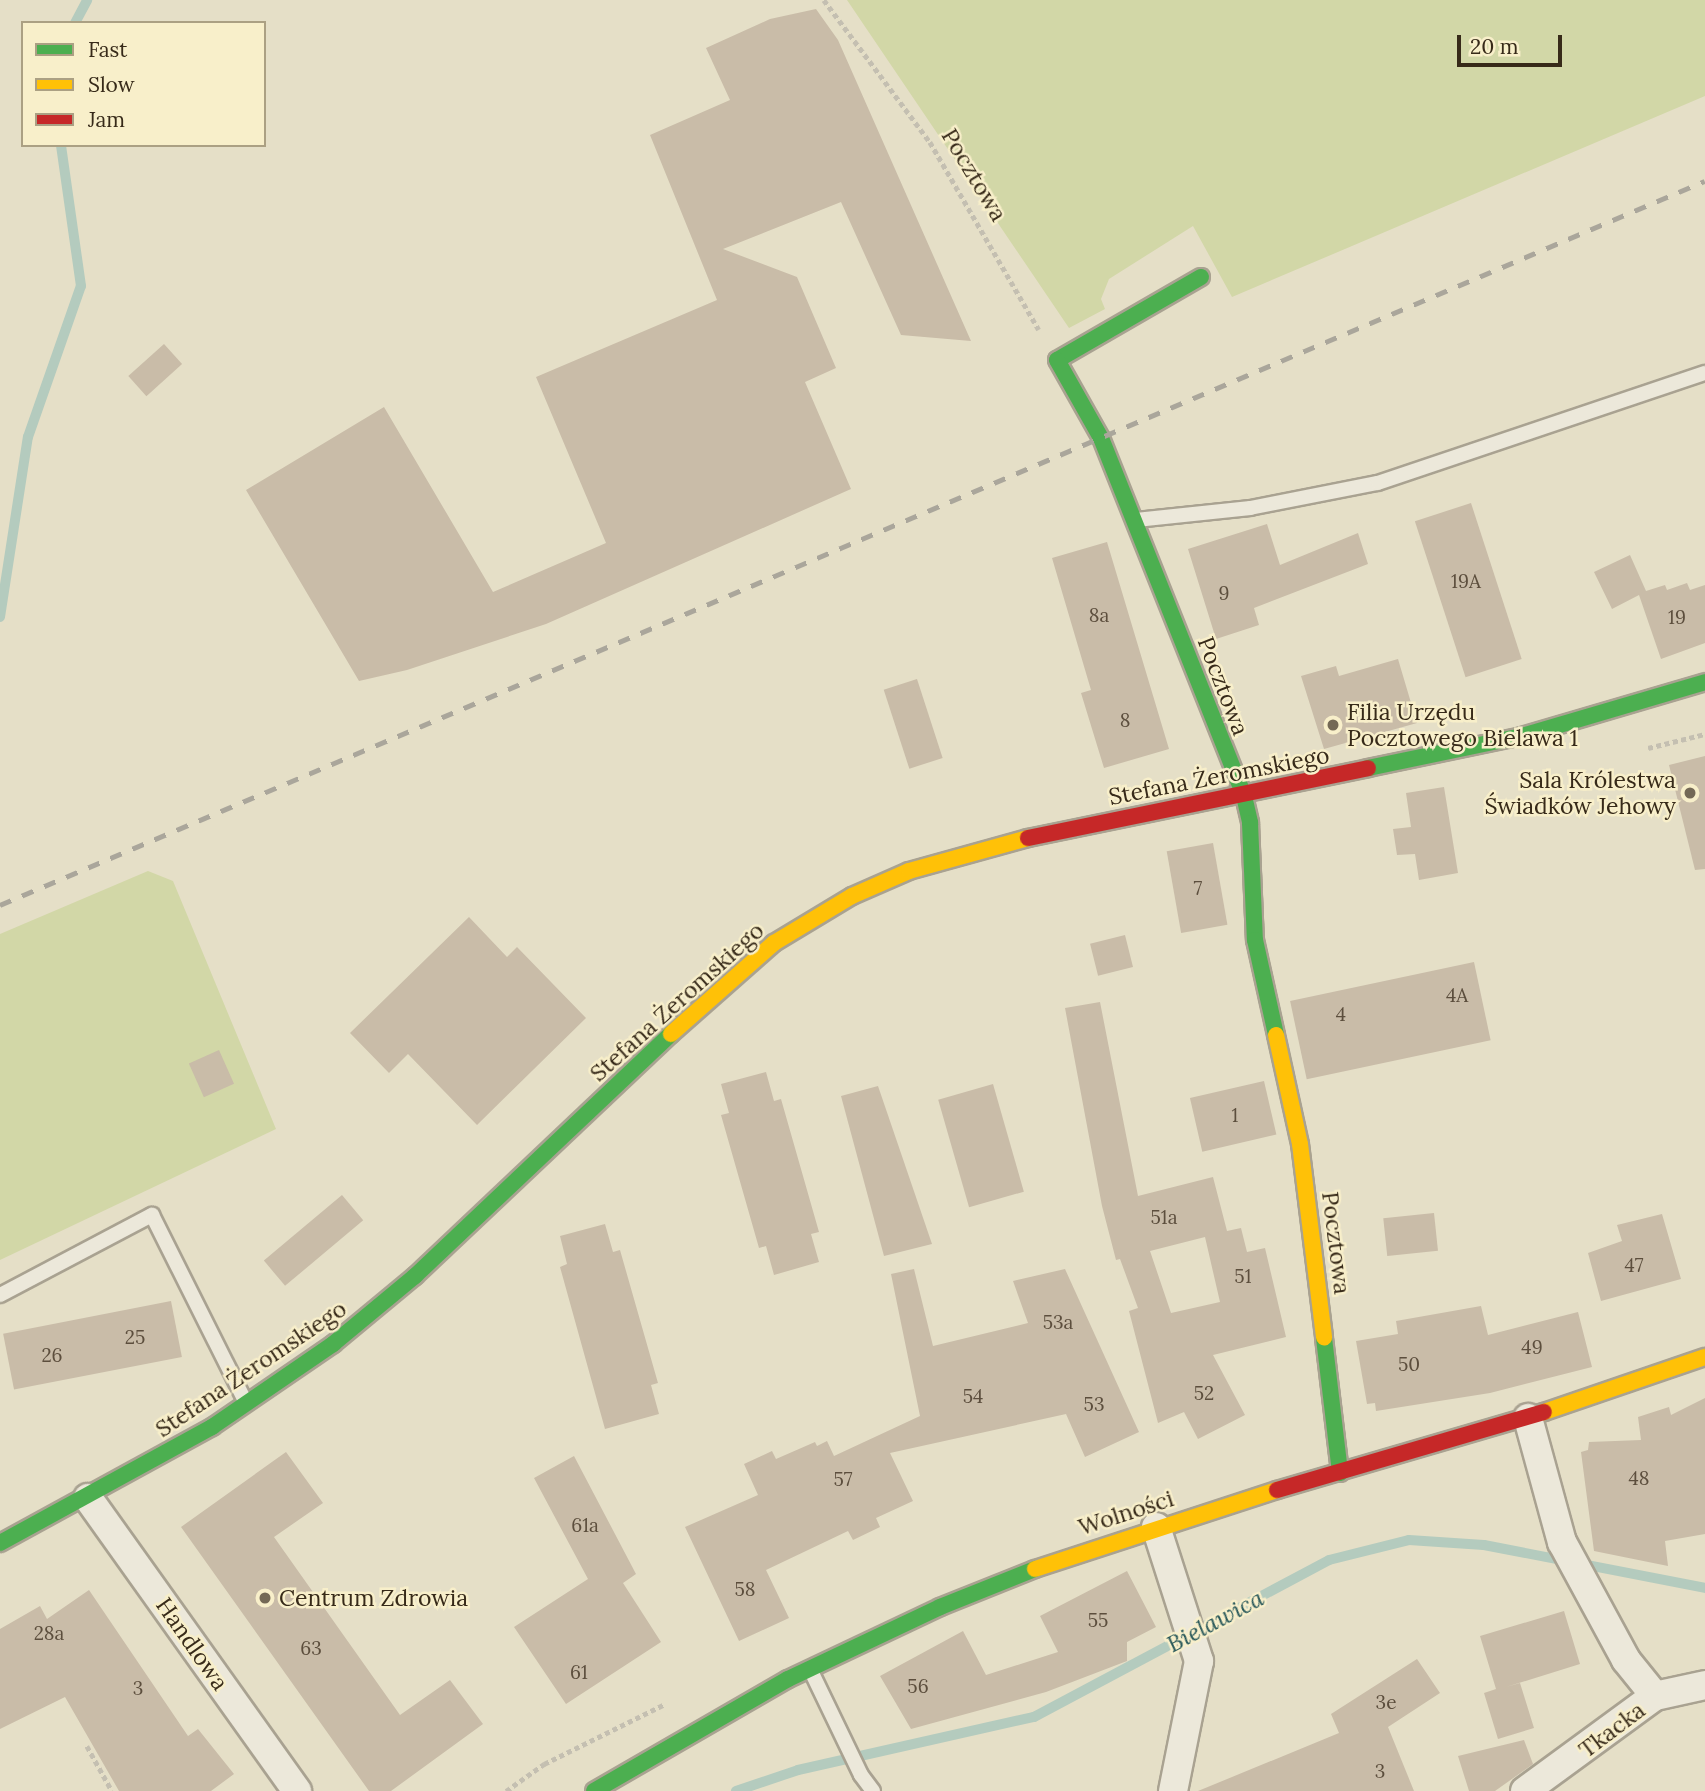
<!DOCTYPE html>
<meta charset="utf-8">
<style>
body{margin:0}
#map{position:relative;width:1705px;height:1791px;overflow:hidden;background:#e5dfc7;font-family:Lora,serif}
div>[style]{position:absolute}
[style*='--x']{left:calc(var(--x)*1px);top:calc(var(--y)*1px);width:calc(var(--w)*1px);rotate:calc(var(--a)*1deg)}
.green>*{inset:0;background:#d2d7a7}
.stream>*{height:10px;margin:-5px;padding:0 5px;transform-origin:5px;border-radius:5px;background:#b4cbbe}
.building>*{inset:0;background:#c9bca8;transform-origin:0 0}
.path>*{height:4.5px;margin-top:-2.25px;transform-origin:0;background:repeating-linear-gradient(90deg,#c4bfb1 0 5px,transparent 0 8.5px)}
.roads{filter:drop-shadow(2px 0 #a9a291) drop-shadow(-2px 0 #a9a291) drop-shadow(0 2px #a9a291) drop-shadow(0 -2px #a9a291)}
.lane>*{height:14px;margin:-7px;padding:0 7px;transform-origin:7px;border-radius:7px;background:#ece8da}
.street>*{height:28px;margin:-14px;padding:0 14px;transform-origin:14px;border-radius:14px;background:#ece8da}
.fast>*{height:16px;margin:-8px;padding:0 8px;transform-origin:8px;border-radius:8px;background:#4caf50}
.slow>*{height:16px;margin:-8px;padding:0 8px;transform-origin:8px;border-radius:8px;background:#ffc107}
.jam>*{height:16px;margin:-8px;padding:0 8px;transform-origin:8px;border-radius:8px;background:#c62828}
.rail>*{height:5px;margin-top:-2.5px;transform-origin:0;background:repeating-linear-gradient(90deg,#aaa69b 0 12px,transparent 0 24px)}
.dots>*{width:19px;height:19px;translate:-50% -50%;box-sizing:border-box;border:4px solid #f8efca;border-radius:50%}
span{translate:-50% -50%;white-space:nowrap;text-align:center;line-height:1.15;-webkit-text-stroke:5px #f8efca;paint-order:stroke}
.number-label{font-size:19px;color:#5c4e3d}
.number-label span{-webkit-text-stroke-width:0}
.street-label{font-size:23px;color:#372a19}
.poi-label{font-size:23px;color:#372a19}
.left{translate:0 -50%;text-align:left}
.right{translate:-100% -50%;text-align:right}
.water-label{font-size:24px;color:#275759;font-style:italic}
.legend{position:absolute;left:21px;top:21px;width:245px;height:126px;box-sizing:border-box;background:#f8efca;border:2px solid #aba083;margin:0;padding:9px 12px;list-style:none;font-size:21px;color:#372a19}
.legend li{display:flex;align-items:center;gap:14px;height:35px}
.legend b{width:35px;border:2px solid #aba083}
.scale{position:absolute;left:1457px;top:35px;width:105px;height:32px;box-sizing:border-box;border:4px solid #372a19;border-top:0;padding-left:9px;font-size:21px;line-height:24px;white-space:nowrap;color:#372a19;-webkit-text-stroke:5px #f8efca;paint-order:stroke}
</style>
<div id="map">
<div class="green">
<div style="clip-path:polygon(847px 0,1705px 0,1705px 96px,1232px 297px,1193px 226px,1109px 279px,1101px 299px,1105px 309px,1069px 328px)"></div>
<div style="clip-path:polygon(148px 871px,173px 881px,276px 1129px,0 1260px,0 934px)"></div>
</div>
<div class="stream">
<div style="--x:75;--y:23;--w:26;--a:-62"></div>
<div style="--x:0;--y:617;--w:182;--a:-81.2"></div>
<div style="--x:28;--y:437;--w:160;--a:-70.7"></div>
<div style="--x:81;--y:286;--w:142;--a:-98.1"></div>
<div style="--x:736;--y:1791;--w:65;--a:-18.7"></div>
<div style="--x:798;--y:1770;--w:242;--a:-12.7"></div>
<div style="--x:1034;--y:1717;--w:334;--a:-28"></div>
<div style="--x:1329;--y:1560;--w:82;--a:-14"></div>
<div style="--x:1409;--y:1540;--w:75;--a:3.8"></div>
<div style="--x:1484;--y:1545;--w:225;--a:11"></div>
</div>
<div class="building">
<div style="clip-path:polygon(816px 9px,838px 40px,971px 341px,901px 335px,841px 202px,723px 249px,797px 277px,836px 368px,805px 382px,851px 489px,546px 624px,407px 670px,359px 681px,246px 490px,384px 407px,493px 592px,606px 543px,536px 377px,717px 300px,650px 135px,730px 100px,706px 48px,770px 19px)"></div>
<div style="left:164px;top:344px;width:27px;height:48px;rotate:48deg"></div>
<div style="left:1471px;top:503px;width:164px;height:59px;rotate:72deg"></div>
<div style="clip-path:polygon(1267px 524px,1280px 565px,1358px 533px,1368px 564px,1254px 608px,1259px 625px,1216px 639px,1188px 549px)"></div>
<div style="clip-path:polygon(1107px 542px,1169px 749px,1104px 768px,1081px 693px,1091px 690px,1052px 558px)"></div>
<div style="clip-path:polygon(1630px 555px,1646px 591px,1665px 585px,1667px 590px,1687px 583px,1690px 590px,1705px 585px,1705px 643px,1661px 659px,1639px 595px,1612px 609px,1594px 572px)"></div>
<div style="clip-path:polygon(1398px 659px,1417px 723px,1324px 749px,1301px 676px,1336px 666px,1339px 676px)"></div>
<div style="left:917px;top:679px;width:83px;height:35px;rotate:72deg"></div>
<div style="clip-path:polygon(1705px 756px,1705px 869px,1695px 870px,1669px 765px)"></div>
<div style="clip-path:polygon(1444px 787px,1458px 873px,1419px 880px,1415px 854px,1397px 855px,1393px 829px,1411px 827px,1406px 793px)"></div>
<div style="left:1213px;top:843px;width:83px;height:47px;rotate:80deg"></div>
<div style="clip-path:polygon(469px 917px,507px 957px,517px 947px,586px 1018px,477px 1125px,408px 1054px,389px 1073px,350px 1033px)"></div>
<div style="left:1125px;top:935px;width:33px;height:36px;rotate:76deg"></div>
<div style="left:1474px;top:962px;width:80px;height:188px;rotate:78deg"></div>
<div style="clip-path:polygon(evenodd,1100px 1002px,1138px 1196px,1213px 1177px,1227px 1231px,1241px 1228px,1247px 1252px,1265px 1248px,1286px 1337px,1213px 1355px,1245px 1415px,1198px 1439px,1184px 1412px,1158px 1423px,1129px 1311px,1138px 1308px,1120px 1259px,1116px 1260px,1102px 1206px,1065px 1008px,1100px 1002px,1205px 1237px,1220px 1302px,1171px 1313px,1150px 1251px,1205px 1237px)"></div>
<div style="left:219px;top:1050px;width:37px;height:33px;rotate:66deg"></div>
<div style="clip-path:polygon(766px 1072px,774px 1101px,781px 1099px,819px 1232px,811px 1234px,819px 1262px,774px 1275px,766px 1246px,759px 1248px,721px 1115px,729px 1113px,721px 1084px)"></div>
<div style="left:1264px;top:1081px;width:55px;height:76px;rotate:77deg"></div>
<div style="left:993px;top:1084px;width:112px;height:57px;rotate:74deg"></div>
<div style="clip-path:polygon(878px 1086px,932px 1244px,884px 1256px,841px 1096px)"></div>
<div style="left:342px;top:1195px;width:33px;height:102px;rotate:50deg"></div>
<div style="left:1434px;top:1213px;width:38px;height:51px;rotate:84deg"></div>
<div style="clip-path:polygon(1662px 1214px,1681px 1279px,1601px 1301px,1588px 1253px,1622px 1241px,1617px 1225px)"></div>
<div style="clip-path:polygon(605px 1224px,613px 1252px,620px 1250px,658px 1383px,651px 1385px,659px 1414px,605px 1429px,560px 1267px,567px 1264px,560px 1236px)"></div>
<div style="clip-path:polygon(914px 1269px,933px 1346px,1028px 1323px,1013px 1281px,1065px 1269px,1139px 1432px,1085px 1457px,1066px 1414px,890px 1453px,913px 1501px,876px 1518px,880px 1527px,853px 1540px,848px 1531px,766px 1570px,789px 1618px,739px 1641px,685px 1527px,758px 1495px,744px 1464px,772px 1451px,776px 1459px,815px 1442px,817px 1446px,827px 1441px,834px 1456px,920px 1416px,891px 1274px)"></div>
<div style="left:171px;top:1301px;width:57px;height:171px;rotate:79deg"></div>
<div style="clip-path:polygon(1481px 1306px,1488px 1335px,1578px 1312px,1592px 1367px,1490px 1393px,1376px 1411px,1375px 1403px,1367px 1404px,1356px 1341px,1398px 1334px,1396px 1321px)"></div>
<div style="clip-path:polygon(1705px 1398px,1705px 1534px,1665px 1541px,1668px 1566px,1594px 1551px,1581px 1452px,1588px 1450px,1589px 1442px,1641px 1440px,1638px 1417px,1669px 1407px,1671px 1415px)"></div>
<div style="clip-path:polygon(286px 1452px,323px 1503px,274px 1537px,400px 1715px,450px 1680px,483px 1724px,391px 1791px,369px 1791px,181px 1527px)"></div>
<div style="clip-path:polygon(574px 1456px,636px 1574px,623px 1583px,661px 1642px,566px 1704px,514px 1627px,588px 1579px,534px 1478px)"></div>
<div style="clip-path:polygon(1127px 1571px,1156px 1627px,1127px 1642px,1127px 1661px,1046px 1692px,911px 1729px,880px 1676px,963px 1631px,986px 1675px,1058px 1652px,1040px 1616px)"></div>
<div style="clip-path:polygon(89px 1590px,188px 1736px,198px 1729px,234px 1774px,211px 1791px,119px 1791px,65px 1697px,0 1729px,0 1629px,40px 1606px,47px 1619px)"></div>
<div style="clip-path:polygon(1564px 1611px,1580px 1664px,1506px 1687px,1520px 1683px,1534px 1728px,1498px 1739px,1484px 1693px,1496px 1689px,1480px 1636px)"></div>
<div style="clip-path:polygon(1417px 1659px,1440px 1693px,1388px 1727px,1414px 1791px,1198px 1791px,1339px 1733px,1331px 1714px)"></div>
<div style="clip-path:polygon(1524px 1740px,1533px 1764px,1495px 1791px,1469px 1791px,1458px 1756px)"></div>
</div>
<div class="path">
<div style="--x:824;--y:0;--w:177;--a:53.3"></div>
<div style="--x:930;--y:142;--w:217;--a:59.9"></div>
<div style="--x:1648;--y:748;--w:59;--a:-13.8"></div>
<div style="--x:87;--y:1746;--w:51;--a:60.9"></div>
<div style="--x:506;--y:1791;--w:47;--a:-35.4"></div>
<div style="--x:544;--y:1764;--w:135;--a:-26.4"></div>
</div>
<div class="roads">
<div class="lane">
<div style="--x:1136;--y:520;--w:115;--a:-6"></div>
<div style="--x:1250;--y:508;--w:130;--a:-11.1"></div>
<div style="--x:1378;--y:483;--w:345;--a:-18.6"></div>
<div style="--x:0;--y:1295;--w:172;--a:-27.8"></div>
<div style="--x:152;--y:1215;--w:210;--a:63.4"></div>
<div style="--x:811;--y:1671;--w:115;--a:64.3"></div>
<div style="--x:861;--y:1775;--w:20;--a:53"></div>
</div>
<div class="street">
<div style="--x:1528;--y:1418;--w:129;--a:74.7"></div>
<div style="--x:1562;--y:1542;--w:134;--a:61.5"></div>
<div style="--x:1626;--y:1660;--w:46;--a:51.1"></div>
<div style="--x:88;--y:1498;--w:360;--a:54.5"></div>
<div style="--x:1156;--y:1527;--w:141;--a:72.2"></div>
<div style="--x:1199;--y:1661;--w:133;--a:101.3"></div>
<div style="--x:1525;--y:1791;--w:161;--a:-36.2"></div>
<div style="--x:1655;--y:1696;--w:51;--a:-12.4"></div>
</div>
<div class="fast">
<div style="--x:1201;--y:277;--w:166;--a:150"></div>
<div style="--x:1057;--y:360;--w:90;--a:60.6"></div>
<div style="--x:1101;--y:438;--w:386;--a:68.2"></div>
<div style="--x:1244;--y:796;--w:28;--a:77"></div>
<div style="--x:1250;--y:823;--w:117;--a:87.6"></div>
<div style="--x:1255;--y:940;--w:97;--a:77.5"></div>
<div style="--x:1368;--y:768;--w:157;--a:-11.7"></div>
<div style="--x:1522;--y:736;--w:191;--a:-16.4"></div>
<div style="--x:1324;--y:1338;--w:136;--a:83.2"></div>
<div style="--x:0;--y:1543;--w:242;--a:-28.7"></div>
<div style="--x:212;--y:1427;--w:147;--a:-34.4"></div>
<div style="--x:333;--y:1344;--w:107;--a:-39.7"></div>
<div style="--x:415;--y:1276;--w:352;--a:-43.4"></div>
<div style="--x:594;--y:1791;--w:224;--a:-30"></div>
<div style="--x:788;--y:1679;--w:168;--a:-25.3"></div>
<div style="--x:940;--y:1607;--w:102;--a:-21.8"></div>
</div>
<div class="slow">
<div style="--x:671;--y:1034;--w:137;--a:-41.5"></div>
<div style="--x:774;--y:943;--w:91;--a:-31.1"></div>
<div style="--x:852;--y:896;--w:62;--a:-23.7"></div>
<div style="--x:909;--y:871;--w:123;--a:-15.5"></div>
<div style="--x:1276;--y:1035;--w:112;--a:77.6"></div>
<div style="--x:1300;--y:1144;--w:195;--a:82.9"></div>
<div style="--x:1544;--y:1412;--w:170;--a:-18.9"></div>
<div style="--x:1035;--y:1569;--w:255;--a:-18.1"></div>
</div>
<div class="jam">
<div style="--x:1028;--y:838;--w:347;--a:-11.6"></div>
<div style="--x:1277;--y:1490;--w:278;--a:-16.3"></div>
</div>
</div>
<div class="rail">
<div style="--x:0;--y:905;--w:1852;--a:-23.01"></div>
</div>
<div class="dots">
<div style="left:1333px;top:725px;background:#746956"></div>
<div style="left:1690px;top:793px;background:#746956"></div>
<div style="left:265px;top:1598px;background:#746956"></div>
</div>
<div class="number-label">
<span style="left:1466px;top:582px">19A</span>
<span style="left:1224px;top:594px">9</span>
<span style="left:1099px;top:616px">8a</span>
<span style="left:1677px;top:618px">19</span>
<span style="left:1125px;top:721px">8</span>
<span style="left:1198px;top:889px">7</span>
<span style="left:1457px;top:996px">4A</span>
<span style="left:1341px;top:1015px">4</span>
<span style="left:1235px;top:1116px">1</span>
<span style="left:1164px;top:1218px">51a</span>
<span style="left:1634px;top:1266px">47</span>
<span style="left:1243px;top:1277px">51</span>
<span style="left:1058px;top:1323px">53a</span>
<span style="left:135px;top:1338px">25</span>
<span style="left:1532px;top:1348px">49</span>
<span style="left:52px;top:1356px">26</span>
<span style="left:1409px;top:1365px">50</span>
<span style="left:1204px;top:1394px">52</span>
<span style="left:973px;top:1397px">54</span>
<span style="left:1094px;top:1405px">53</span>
<span style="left:1639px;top:1479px">48</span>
<span style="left:843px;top:1480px">57</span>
<span style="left:585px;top:1526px">61a</span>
<span style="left:745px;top:1590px">58</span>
<span style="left:1098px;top:1621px">55</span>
<span style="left:49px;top:1634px">28a</span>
<span style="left:311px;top:1649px">63</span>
<span style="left:579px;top:1673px">61</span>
<span style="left:918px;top:1687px">56</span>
<span style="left:138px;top:1689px">3</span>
<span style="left:1386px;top:1703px">3e</span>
<span style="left:1380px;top:1772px">3</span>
</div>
<div class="street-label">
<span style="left:974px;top:175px;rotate:59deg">Pocztowa</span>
<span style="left:1223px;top:686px;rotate:69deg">Pocztowa</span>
<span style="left:1219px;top:776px;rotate:-11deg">Stefana Żeromskiego</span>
<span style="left:677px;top:1002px;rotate:-42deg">Stefana Żeromskiego</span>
<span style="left:1336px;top:1243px;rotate:83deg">Pocztowa</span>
<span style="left:251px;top:1369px;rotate:-34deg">Stefana Żeromskiego</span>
<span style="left:1126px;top:1513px;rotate:-18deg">Wolności</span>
<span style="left:192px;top:1644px;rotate:55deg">Handlowa</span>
<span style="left:1612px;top:1730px;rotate:-37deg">Tkacka</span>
</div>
<div class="poi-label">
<span class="left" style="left:1347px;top:725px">Filia Urzędu<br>Pocztowego Bielawa 1</span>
<span class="right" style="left:1676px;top:793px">Sala Królestwa<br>Świadków Jehowy</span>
<span class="left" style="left:279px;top:1598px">Centrum Zdrowia</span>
</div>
<div class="water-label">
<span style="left:1215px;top:1621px;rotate:-28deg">Bielawica</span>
</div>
<ul class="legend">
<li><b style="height:9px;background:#4caf50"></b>Fast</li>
<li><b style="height:9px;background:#ffc107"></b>Slow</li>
<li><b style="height:9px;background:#c62828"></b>Jam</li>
</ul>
<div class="scale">20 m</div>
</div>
